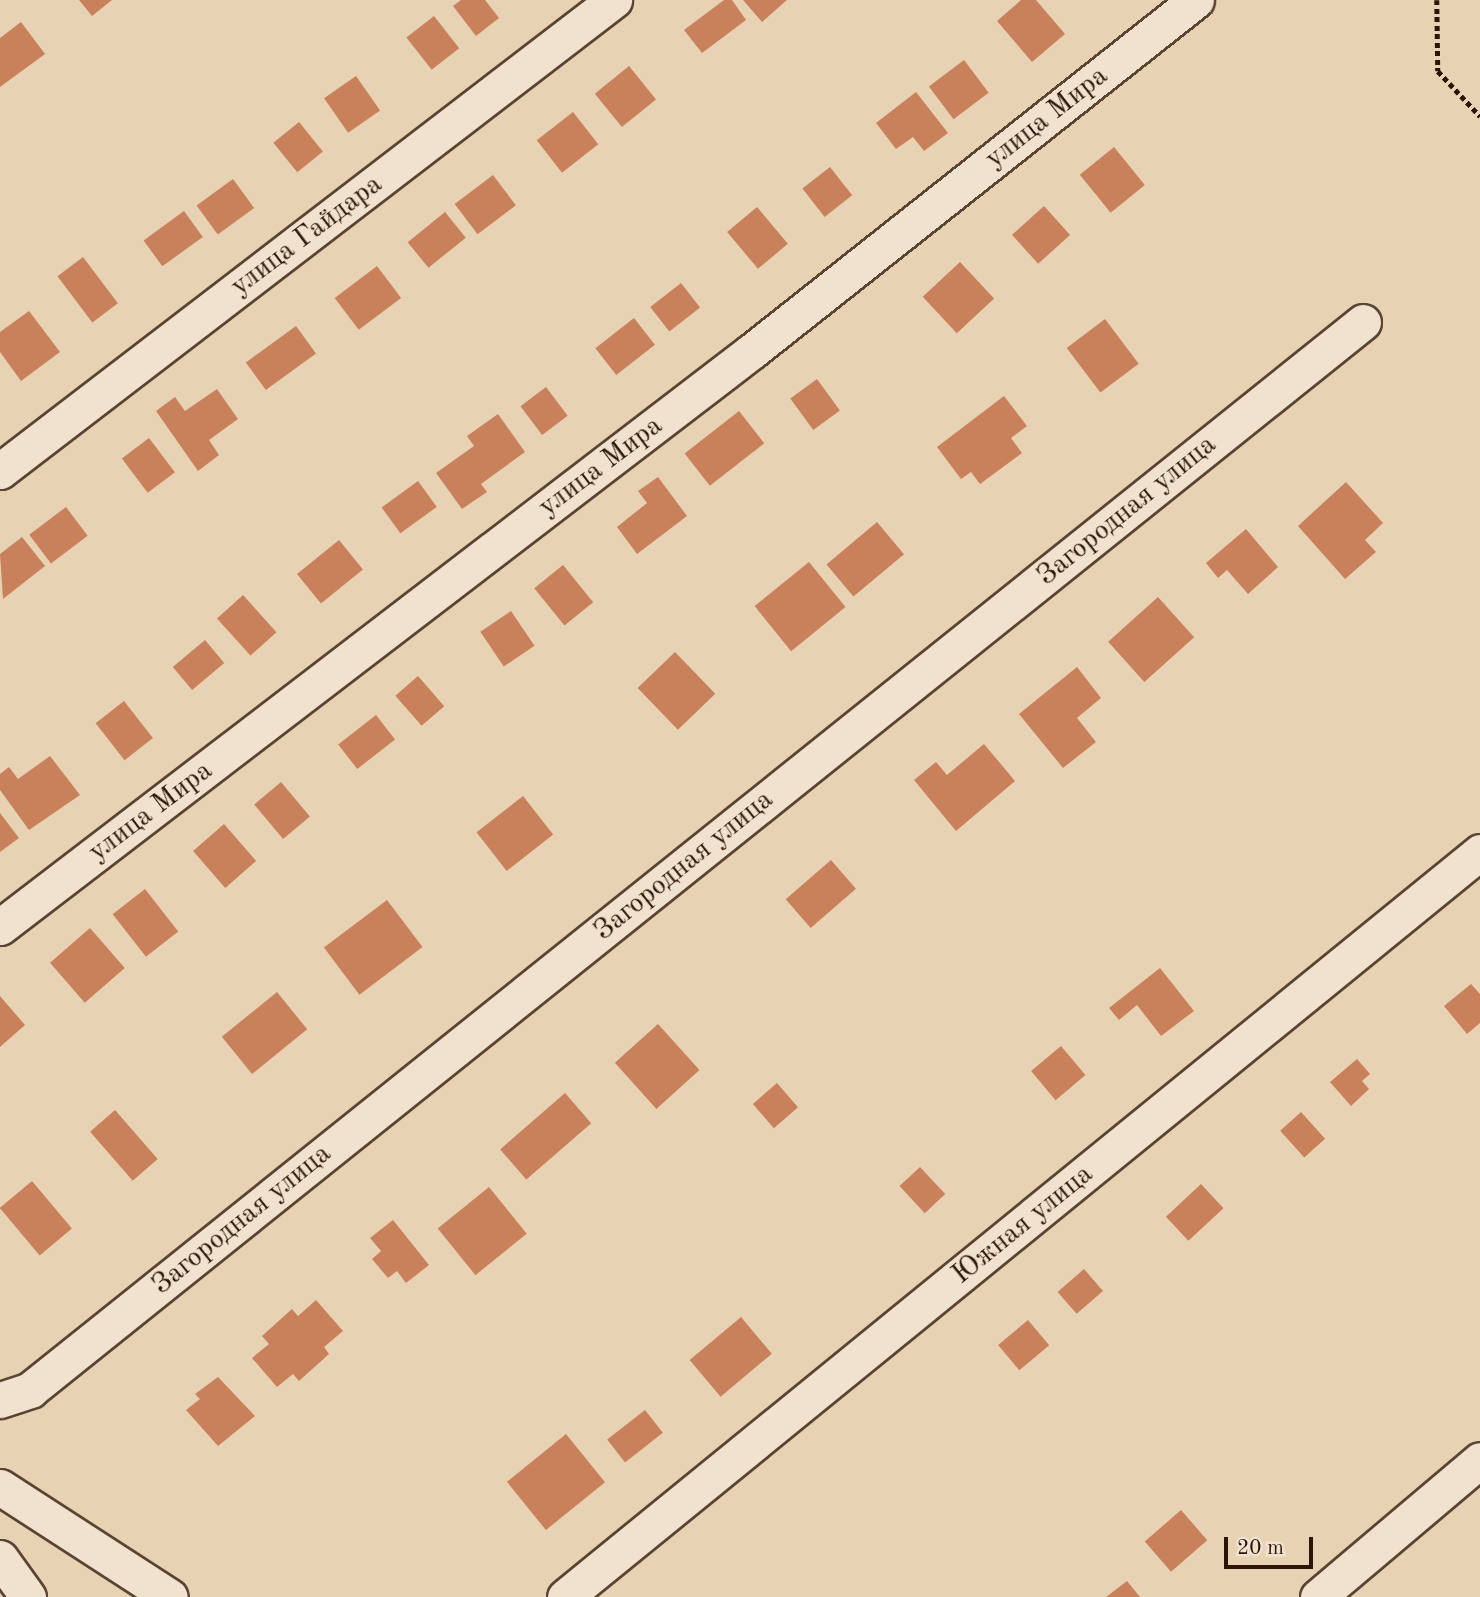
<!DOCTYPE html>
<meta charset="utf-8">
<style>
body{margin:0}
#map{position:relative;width:1480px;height:1597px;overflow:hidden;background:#e8d2b4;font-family:"Old Standard TT",serif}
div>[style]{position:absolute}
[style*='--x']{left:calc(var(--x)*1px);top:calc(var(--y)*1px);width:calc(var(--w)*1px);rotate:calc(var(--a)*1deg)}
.building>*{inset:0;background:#c9815c;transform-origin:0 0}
.path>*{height:4.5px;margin-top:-2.25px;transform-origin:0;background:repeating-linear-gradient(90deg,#2b1506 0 5px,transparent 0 8.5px)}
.roads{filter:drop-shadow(2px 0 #5a4432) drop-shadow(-2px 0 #5a4432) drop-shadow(0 2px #5a4432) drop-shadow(0 -2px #5a4432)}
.minor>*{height:35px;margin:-17.5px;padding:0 17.5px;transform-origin:17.5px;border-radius:17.5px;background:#f0e2ce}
span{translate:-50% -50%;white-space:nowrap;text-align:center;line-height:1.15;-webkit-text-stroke:7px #f0e2ce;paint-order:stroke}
.street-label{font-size:28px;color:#2b1506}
.scale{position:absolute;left:1224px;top:1537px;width:89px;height:32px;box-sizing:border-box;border:4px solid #2b1506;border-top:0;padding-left:9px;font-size:21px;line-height:24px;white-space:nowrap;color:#2b1506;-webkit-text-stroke:5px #f0e2ce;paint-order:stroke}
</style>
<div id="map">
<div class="building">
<div style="clip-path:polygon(79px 0,112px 0,92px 16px)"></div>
<div style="clip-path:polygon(461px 0,485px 0,499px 18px,476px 36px,453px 6px)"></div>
<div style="clip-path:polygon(724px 0,732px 0,746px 20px,702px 53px,684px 30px)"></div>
<div style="clip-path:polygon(743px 0,787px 0,762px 22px)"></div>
<div style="clip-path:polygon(1021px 0,1036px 0,1065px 34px,1032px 62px,997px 21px)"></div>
<div style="left:434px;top:16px;width:41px;height:35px;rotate:52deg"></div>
<div style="clip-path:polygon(21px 22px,45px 54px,0 87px,0 38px)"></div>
<div style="left:964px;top:60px;width:41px;height:44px;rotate:53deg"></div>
<div style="left:629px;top:66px;width:43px;height:44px;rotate:51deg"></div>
<div style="left:356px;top:76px;width:42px;height:39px;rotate:55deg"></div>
<div style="clip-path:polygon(916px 92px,948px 133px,924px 151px,913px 137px,896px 149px,876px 123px)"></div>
<div style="left:573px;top:112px;width:41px;height:46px;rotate:52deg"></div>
<div style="left:299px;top:122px;width:38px;height:33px;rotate:51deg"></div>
<div style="left:1114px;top:147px;width:49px;height:44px;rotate:51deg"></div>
<div style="left:830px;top:167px;width:36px;height:35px;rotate:52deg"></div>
<div style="left:493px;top:175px;width:38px;height:48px;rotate:53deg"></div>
<div style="left:233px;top:179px;width:36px;height:45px;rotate:54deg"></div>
<div style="left:1044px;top:206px;width:39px;height:43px;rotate:48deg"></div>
<div style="left:757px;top:207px;width:48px;height:39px;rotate:50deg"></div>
<div style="left:184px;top:211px;width:32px;height:50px;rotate:54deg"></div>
<div style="left:445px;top:212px;width:33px;height:48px;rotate:51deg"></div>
<div style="left:83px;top:257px;width:58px;height:32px;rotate:53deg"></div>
<div style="left:960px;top:262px;width:50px;height:51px;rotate:47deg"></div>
<div style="left:377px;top:266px;width:40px;height:53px;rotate:53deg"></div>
<div style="left:681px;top:283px;width:31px;height:39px;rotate:52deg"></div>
<div style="clip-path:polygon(29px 311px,60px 352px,21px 381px,0 352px,0 332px)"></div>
<div style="left:634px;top:318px;width:34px;height:49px;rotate:52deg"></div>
<div style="left:1105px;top:319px;width:56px;height:48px;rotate:53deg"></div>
<div style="left:296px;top:326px;width:34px;height:62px;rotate:54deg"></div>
<div style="left:817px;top:379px;width:39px;height:33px;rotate:54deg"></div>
<div style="left:546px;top:387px;width:36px;height:32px;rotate:53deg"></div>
<div style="clip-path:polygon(217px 389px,238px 419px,209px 440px,219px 455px,198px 471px,156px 411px,175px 397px,185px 411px)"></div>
<div style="clip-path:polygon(1004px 396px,1027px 426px,1011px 438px,1022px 453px,980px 484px,971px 472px,961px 479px,937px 447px)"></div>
<div style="left:739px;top:411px;width:41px;height:69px;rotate:52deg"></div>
<div style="clip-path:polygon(498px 414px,525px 452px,481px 484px,487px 492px,462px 509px,436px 473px,474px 446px,467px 436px)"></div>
<div style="left:149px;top:438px;width:43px;height:34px;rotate:53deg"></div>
<div style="clip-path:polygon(658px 477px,687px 516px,637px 554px,617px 527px,647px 503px,638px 491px)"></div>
<div style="left:418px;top:481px;width:32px;height:45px;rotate:54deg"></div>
<div style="clip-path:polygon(1346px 482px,1383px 523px,1365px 540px,1376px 552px,1345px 579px,1298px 526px)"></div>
<div style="left:66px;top:507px;width:36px;height:46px;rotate:53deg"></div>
<div style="left:877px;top:522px;width:42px;height:66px;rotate:50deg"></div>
<div style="clip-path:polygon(1246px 529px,1278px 567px,1248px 594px,1227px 570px,1218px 578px,1206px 563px)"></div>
<div style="clip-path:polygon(22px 537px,45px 566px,3px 599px,0 554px)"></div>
<div style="left:339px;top:540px;width:38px;height:54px;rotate:51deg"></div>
<div style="left:809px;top:562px;width:58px;height:70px;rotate:51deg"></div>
<div style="left:563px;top:565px;width:48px;height:37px;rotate:51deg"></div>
<div style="left:243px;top:595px;width:50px;height:35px;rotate:48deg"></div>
<div style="left:1158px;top:597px;width:54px;height:67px;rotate:48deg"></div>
<div style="left:511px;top:611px;width:42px;height:37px;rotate:56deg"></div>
<div style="left:205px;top:640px;width:30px;height:42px;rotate:50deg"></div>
<div style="left:675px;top:652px;width:58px;height:52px;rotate:46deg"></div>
<div style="clip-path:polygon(1077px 667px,1101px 698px,1077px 718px,1096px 742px,1063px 768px,1019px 714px)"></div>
<div style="left:418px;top:676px;width:40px;height:30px;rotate:49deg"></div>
<div style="left:124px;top:701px;width:47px;height:36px;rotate:52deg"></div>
<div style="left:376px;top:715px;width:31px;height:48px;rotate:52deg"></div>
<div style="clip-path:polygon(984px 744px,1015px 781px,956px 831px,914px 780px,936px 762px,947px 775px)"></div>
<div style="clip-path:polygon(50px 756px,80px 795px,29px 830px,0 790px,0 774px,9px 767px,18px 779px)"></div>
<div style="left:281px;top:782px;width:45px;height:35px;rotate:50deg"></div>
<div style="left:523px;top:796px;width:49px;height:59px;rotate:52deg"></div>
<div style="clip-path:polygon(0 813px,19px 838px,0 852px)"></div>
<div style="left:224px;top:824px;width:49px;height:41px;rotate:49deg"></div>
<div style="left:831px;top:860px;width:38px;height:60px;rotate:49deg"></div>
<div style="left:145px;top:889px;width:54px;height:41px;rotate:52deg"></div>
<div style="left:387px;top:900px;width:59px;height:79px;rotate:53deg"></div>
<div style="left:90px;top:928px;width:53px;height:53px;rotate:49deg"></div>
<div style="clip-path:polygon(1160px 968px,1194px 1011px,1161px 1036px,1137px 1005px,1119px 1020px,1109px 1008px)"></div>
<div style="clip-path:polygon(1471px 984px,1480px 994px,1480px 1023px,1467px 1034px,1444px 1006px)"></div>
<div style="left:277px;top:992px;width:48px;height:71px;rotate:51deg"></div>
<div style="clip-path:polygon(0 996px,25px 1025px,0 1047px)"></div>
<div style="left:658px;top:1024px;width:62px;height:58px;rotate:48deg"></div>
<div style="left:1061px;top:1046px;width:38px;height:39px;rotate:50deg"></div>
<div style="clip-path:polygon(1357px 1059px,1370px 1074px,1362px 1081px,1369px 1089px,1351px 1106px,1330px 1082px)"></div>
<div style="left:777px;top:1083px;width:32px;height:32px;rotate:49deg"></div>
<div style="left:565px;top:1093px;width:40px;height:86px;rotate:49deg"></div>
<div style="left:115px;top:1110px;width:65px;height:33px;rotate:49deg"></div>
<div style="left:1301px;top:1112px;width:36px;height:28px;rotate:48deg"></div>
<div style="left:920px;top:1167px;width:37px;height:28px;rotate:47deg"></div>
<div style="left:32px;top:1181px;width:62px;height:42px;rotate:50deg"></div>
<div style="left:1201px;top:1184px;width:33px;height:48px;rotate:47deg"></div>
<div style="left:489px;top:1187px;width:60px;height:66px;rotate:51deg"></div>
<div style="clip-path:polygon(393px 1220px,429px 1265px,406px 1283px,397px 1271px,388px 1278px,372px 1259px,381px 1251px,370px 1238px)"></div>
<div style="left:1084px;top:1269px;width:29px;height:35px;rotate:49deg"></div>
<div style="clip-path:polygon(316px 1300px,343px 1331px,324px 1347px,329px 1354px,299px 1381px,293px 1374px,277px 1387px,252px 1358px,269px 1344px,262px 1336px,292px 1309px,298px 1316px)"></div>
<div style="left:741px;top:1317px;width:48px;height:67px;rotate:50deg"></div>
<div style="left:1028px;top:1320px;width:33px;height:39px;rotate:50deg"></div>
<div style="clip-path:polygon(218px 1377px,255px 1416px,218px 1446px,186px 1410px,200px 1399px,195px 1394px)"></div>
<div style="left:645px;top:1410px;width:29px;height:48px;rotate:52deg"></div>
<div style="left:566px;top:1434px;width:62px;height:76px;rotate:51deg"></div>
<div style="left:1181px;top:1510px;width:40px;height:48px;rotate:49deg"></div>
<div style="clip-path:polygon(1127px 1581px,1140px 1597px,1106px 1597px)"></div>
</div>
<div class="path">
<div style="--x:1437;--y:0;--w:71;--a:89.2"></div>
<div style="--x:1438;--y:71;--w:62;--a:47"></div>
</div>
<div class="roads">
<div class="minor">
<div style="--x:0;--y:471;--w:774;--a:-37.49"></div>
<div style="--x:0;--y:927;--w:947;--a:-37.45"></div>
<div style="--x:752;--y:351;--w:566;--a:-38.33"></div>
<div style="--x:0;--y:1400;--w:32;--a:-18"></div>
<div style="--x:30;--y:1390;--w:1708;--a:-38.7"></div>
<div style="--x:0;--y:1487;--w:202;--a:32.9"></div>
<div style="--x:0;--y:1558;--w:48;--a:54.3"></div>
<div style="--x:565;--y:1597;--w:1180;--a:-39.15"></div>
<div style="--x:1318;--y:1597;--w:212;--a:-40.2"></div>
</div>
</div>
<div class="street-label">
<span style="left:1047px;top:118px;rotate:-38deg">улица Мира</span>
<span style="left:307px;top:236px;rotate:-37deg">улица Гайдара</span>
<span style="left:601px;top:467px;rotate:-37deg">улица Мира</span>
<span style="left:1127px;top:511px;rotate:-39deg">Загородная улица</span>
<span style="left:151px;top:812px;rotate:-37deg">улица Мира</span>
<span style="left:684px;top:866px;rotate:-39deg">Загородная улица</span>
<span style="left:242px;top:1220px;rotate:-39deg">Загородная улица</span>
<span style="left:1023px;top:1225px;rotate:-39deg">Южная улица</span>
</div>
<div class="scale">20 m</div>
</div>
